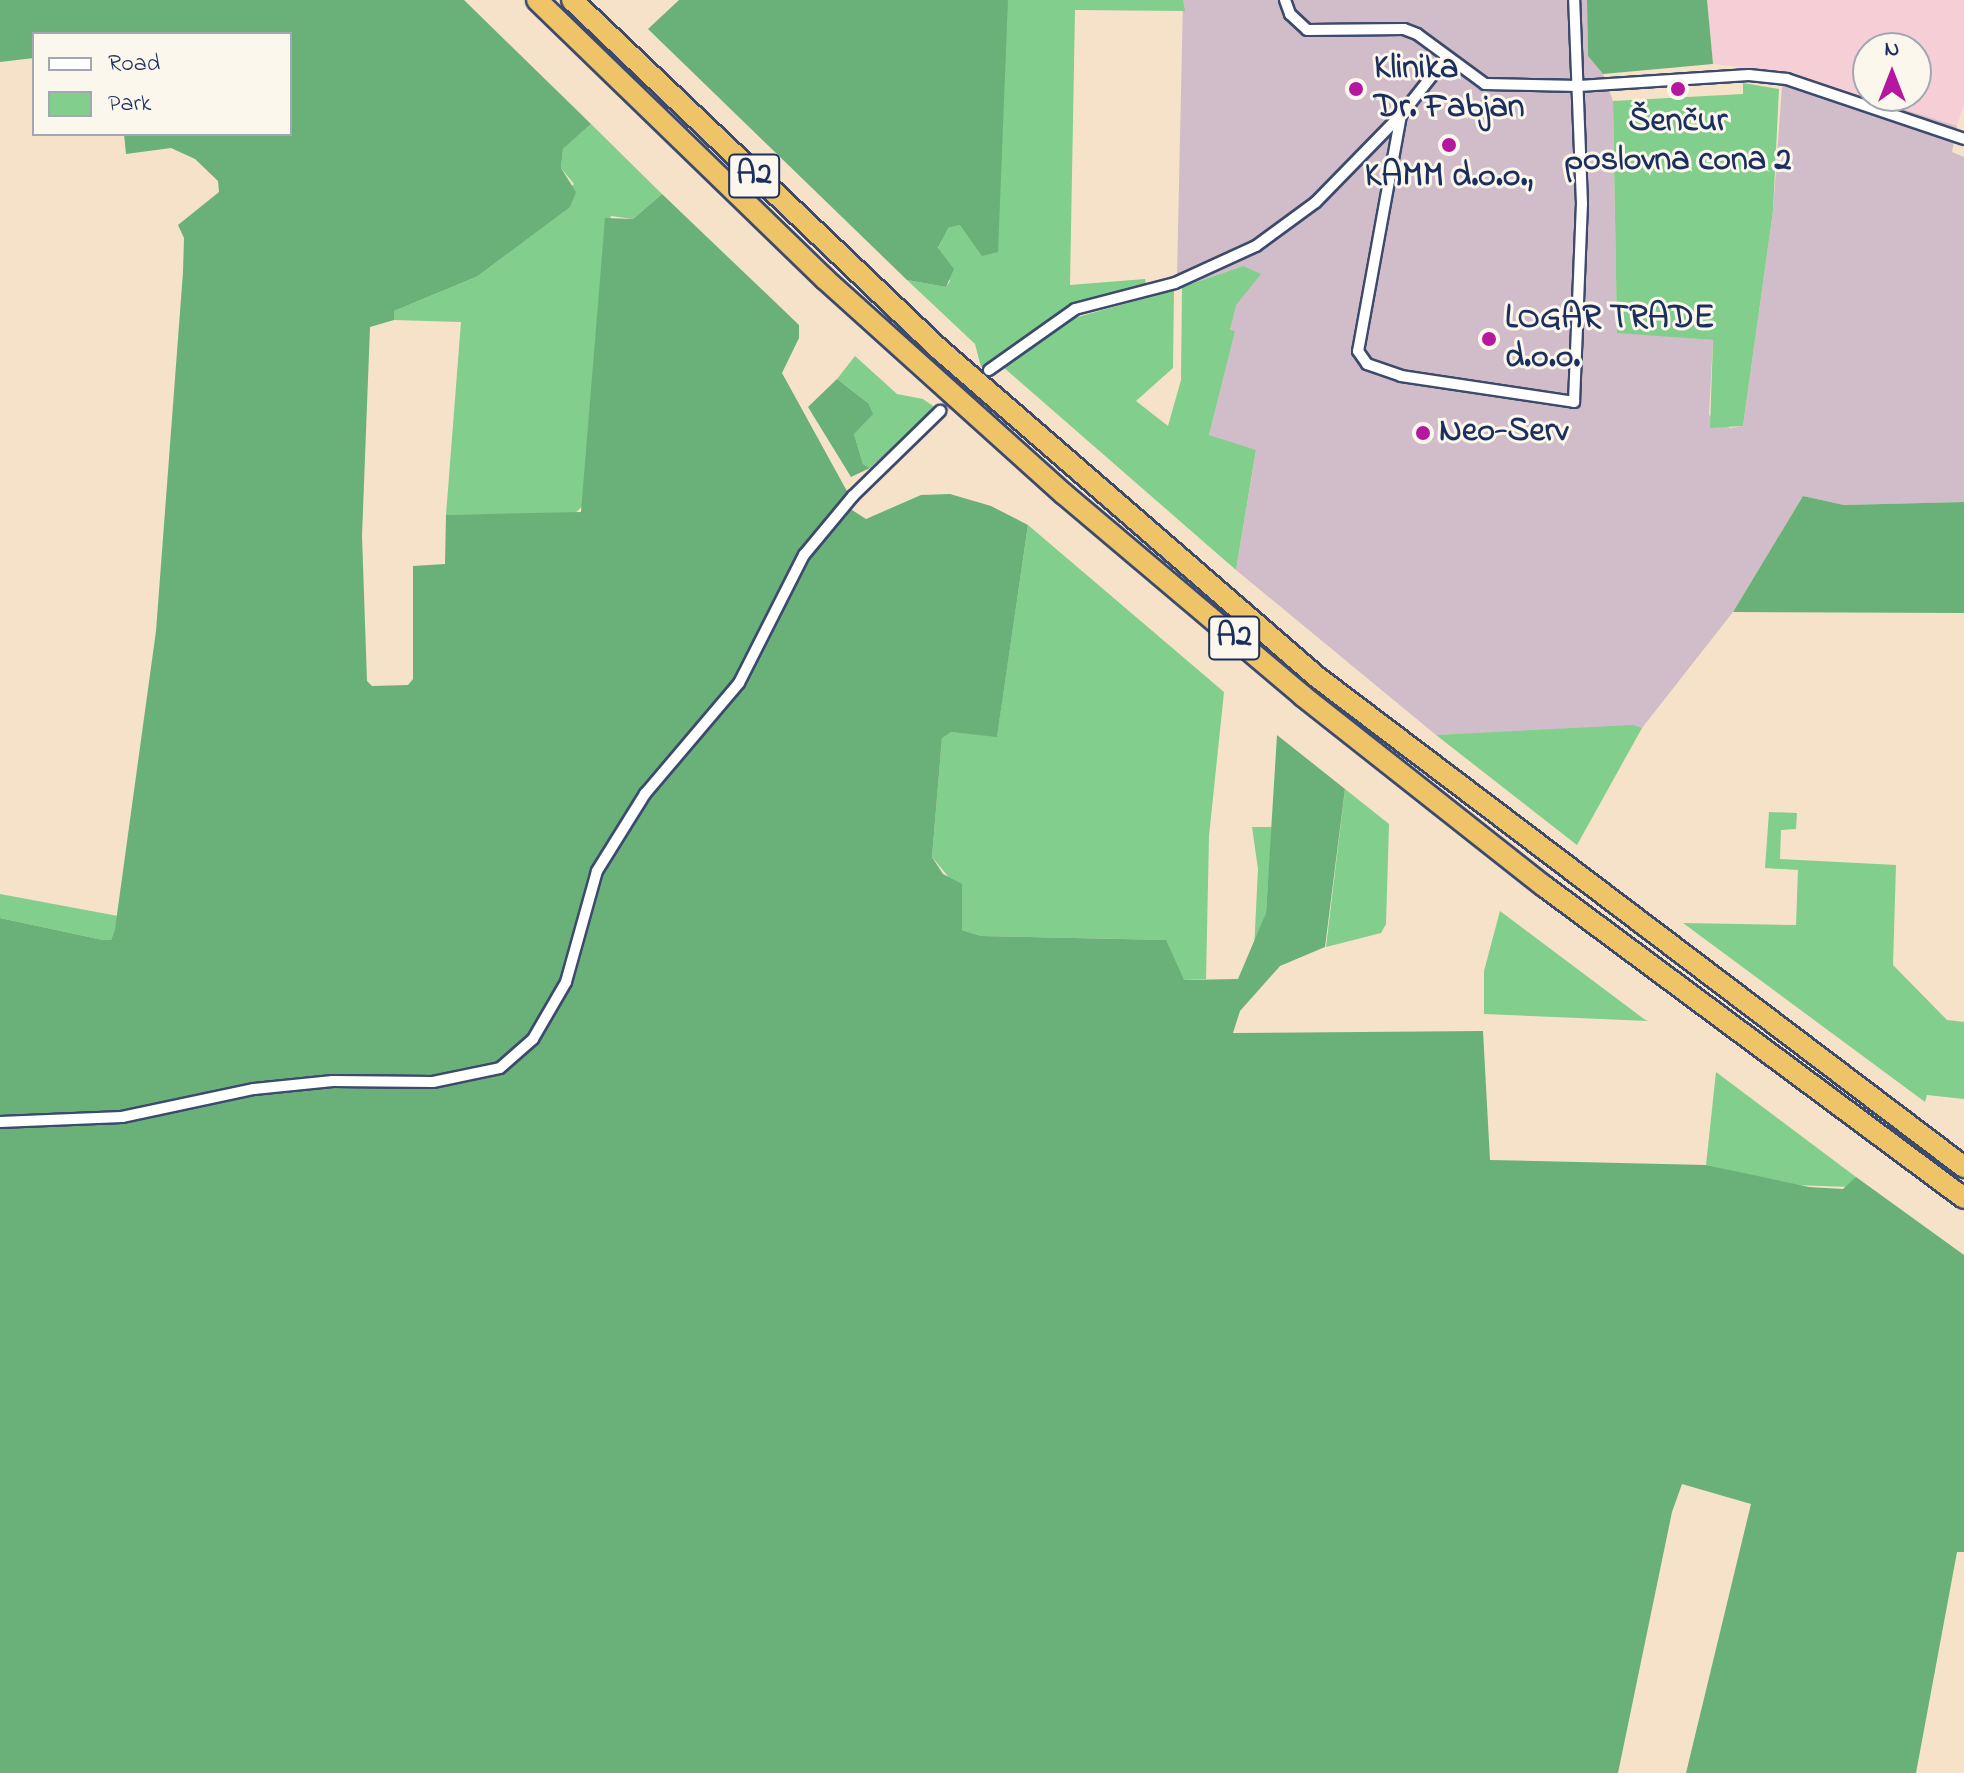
<!DOCTYPE html>
<meta charset="utf-8">
<style>
body{margin:0}
#map{position:relative;width:1964px;height:1773px;overflow:hidden;background:#f5e2c8;font-family:"Indie Flower",sans-serif}
div>[style]{position:absolute}
[style*='--x']{left:calc(var(--x)*1px);top:calc(var(--y)*1px);width:calc(var(--w)*1px);rotate:calc(var(--a)*1deg)}
.built>*{inset:0;background:#f6cfd6}
.industrial>*{inset:0;background:#d1bdc9}
.green>*{inset:0;background:#82ce8d}
.forest>*{inset:0;background:#69b178}
.minor-tunnel>*{height:10px;margin-top:-5px;transform-origin:0;background:repeating-linear-gradient(90deg,#c9beb3 0 10px,transparent 0 15px)}
.roads{filter:drop-shadow(2px 0 #3c4a6e) drop-shadow(-2px 0 #3c4a6e) drop-shadow(0 2px #3c4a6e) drop-shadow(0 -2px #3c4a6e)}
.minor>*{height:10px;margin:-5px;padding:0 5px;transform-origin:5px;border-radius:5px;background:#fff}
.motorway>*{height:20px;margin:-10px;padding:0 10px;transform-origin:10px;border-radius:10px;background:#efc469}
.dots>*{width:22px;height:22px;translate:-50% -50%;box-sizing:border-box;border:4px solid #fbf7ec;border-radius:50%}
span{translate:-50% -50%;white-space:nowrap;text-align:center;line-height:1.15;-webkit-text-stroke:6px #fbf7ec;paint-order:stroke}
.shield-label span{padding:2px 6px;background:#fbf7ec;border:2px solid;border-radius:6px;-webkit-text-stroke-width:0}
.shield-label{font-size:32px;color:#1b2f5e;font-weight:700}
.poi-label{font-size:34px;color:#1b2f5e;font-weight:700}
.left{translate:0 -50%;text-align:left}
.legend{position:absolute;left:32px;top:32px;width:260px;height:104px;box-sizing:border-box;background:#fbf7ec;border:2px solid #a1a7b3;margin:0;padding:10px 14px;list-style:none;font-size:24px;color:#1b2f5e}
.legend li{display:flex;align-items:center;gap:16px;height:40px}
.legend b{width:40px;border:2px solid #a1a7b3}
.north{position:absolute;left:1852px;top:32px;width:80px;height:80px;box-sizing:border-box;background:#fbf7ec;border:2px solid #a1a7b3;border-radius:50%;rotate:0deg;font-size:22px;font-weight:700;line-height:32px;text-align:center;color:#1b2f5e}
.north::after{content:'';display:block;margin:auto;width:28px;height:36px;background:#b5179e;clip-path:polygon(50% 0,100% 100%,50% 72%,0 100%)}
</style>
<div id="map">
<div class="built">
<div style="clip-path:polygon(evenodd,1707px 0,1964px 0,1964px 104px,1957px 126px,1783px 72px,1713px 64px,1707px 0,1868px 48px,1916px 48px,1916px 96px,1868px 96px,1868px 48px)"></div>
</div>
<div class="industrial">
<div style="clip-path:polygon(1183px 0,1587px 0,1588px 56px,1603px 74px,1613px 101px,1617px 332px,1713px 340px,1709px 415px,1730px 428px,1743px 426px,1773px 211px,1783px 72px,1957px 126px,1952px 152px,1964px 157px,1964px 502px,1844px 505px,1803px 496px,1733px 612px,1642px 728px,1436px 735px,1236px 570px,1256px 451px,1209px 435px,1234px 332px,1230px 331px,1243px 266px,1182px 287px,1177px 276px)"></div>
</div>
<div class="green">
<div style="clip-path:polygon(1008px 0,1183px 0,1185px 11px,1075px 10px,1070px 285px,1145px 279px,1146px 284px,1068px 306px,981px 367px,975px 344px,907px 280px,946px 287px,950px 281px,938px 249px,947px 228px,960px 225px)"></div>
<div style="clip-path:polygon(1743px 83px,1779px 89px,1773px 211px,1743px 426px,1710px 428px,1713px 340px,1617px 333px,1613px 101px,1743px 94px)"></div>
<div style="clip-path:polygon(591px 124px,662px 194px,633px 219px,611px 216px,604px 240px,585px 504px,574px 514px,446px 515px,461px 322px,394px 320px,394px 311px,476px 277px,574px 184px,561px 168px,563px 149px)"></div>
<div style="clip-path:polygon(1243px 266px,1261px 274px,1236px 305px,1230px 330px,1235px 331px,1209px 435px,1256px 450px,1236px 570px,1003px 367px,1067px 320px,1174px 290px,1173px 368px,1136px 401px,1168px 426px,1181px 380px,1182px 287px)"></div>
<div style="clip-path:polygon(855px 356px,897px 394px,923px 399px,936px 408px,870px 468px,863px 464px,854px 434px,868px 403px,837px 379px)"></div>
<div style="clip-path:polygon(1028px 525px,1224px 692px,1209px 836px,1206px 979px,1184px 980px,1178px 975px,1165px 940px,981px 936px,962px 930px,951px 880px,932px 857px,942px 737px,951px 732px,997px 736px)"></div>
<div style="clip-path:polygon(1633px 725px,1642px 728px,1577px 845px,1436px 735px)"></div>
<div style="clip-path:polygon(1345px 789px,1389px 824px,1386px 924px,1381px 933px,1326px 947px)"></div>
<div style="clip-path:polygon(1769px 812px,1797px 813px,1796px 829px,1781px 830px,1780px 859px,1896px 865px,1893px 965px,1947px 1020px,1964px 1022px,1964px 1099px,1927px 1095px,1925px 1102px,1683px 923px,1796px 925px,1798px 870px,1765px 868px)"></div>
<div style="clip-path:polygon(1252px 827px,1272px 827px,1266px 913px,1254px 950px,1258px 869px)"></div>
<div style="clip-path:polygon(0 894px,118px 916px,115px 929px,111px 940px,103px 940px,0 918px)"></div>
<div style="clip-path:polygon(1500px 911px,1644px 1019px,1648px 1021px,1484px 1014px,1484px 971px)"></div>
<div style="clip-path:polygon(1716px 1072px,1856px 1177px,1851px 1187px,1791px 1185px,1706px 1165px)"></div>
</div>
<div class="forest">
<div style="clip-path:polygon(0 0,464px 0,591px 124px,563px 149px,561px 168px,576px 192px,570px 207px,476px 277px,394px 311px,394px 320px,370px 327px,362px 536px,367px 681px,372px 686px,408px 685px,413px 679px,413px 566px,445px 564px,446px 515px,581px 512px,605px 218px,633px 219px,662px 194px,799px 325px,799px 338px,782px 373px,848px 493px,827px 518px,832px 527px,849px 508px,866px 519px,921px 495px,950px 494px,991px 506px,1028px 525px,997px 737px,951px 732px,942px 738px,932px 857px,943px 874px,962px 884px,962px 930px,981px 936px,1166px 940px,1184px 980px,1238px 979px,1266px 913px,1277px 735px,1345px 789px,1325px 947px,1280px 966px,1240px 1011px,1233px 1033px,1483px 1031px,1490px 1160px,1706px 1165px,1809px 1187px,1843px 1189px,1856px 1177px,1964px 1255px,1964px 1552px,1957px 1552px,1916px 1773px,1686px 1773px,1751px 1504px,1682px 1484px,1672px 1512px,1618px 1773px,0 1773px,0 918px,103px 940px,111px 940px,115px 929px,156px 631px,183px 272px,184px 238px,178px 225px,219px 192px,218px 181px,195px 159px,171px 148px,126px 154px,124px 134px,290px 134px,290px 34px,34px 34px,34px 58px,0 62px)"></div>
<div style="clip-path:polygon(679px 0,1008px 0,998px 252px,982px 256px,960px 225px,948px 228px,938px 248px,954px 269px,946px 287px,907px 280px,648px 29px)"></div>
<div style="clip-path:polygon(1587px 0,1707px 0,1713px 64px,1603px 74px,1588px 56px)"></div>
<div style="clip-path:polygon(837px 379px,868px 403px,873px 414px,854px 434px,863px 464px,870px 468px,851px 477px,808px 407px)"></div>
<div style="clip-path:polygon(1803px 496px,1844px 505px,1964px 502px,1964px 613px,1733px 612px)"></div>
</div>
<div class="minor-tunnel">
<div style="--x:940;--y:411;--w:50;--a:-40.1"></div>
</div>
<div class="roads">
<div class="minor">
<div style="--x:1285;--y:0;--w:15;--a:70"></div>
<div style="--x:1290;--y:14;--w:23;--a:43"></div>
<div style="--x:1307;--y:30;--w:97;--a:-0.6"></div>
<div style="--x:1404;--y:29;--w:14;--a:21"></div>
<div style="--x:1417;--y:34;--w:84;--a:36.3"></div>
<div style="--x:1485;--y:84;--w:94;--a:1.2"></div>
<div style="--x:1579;--y:86;--w:170;--a:-3.7"></div>
<div style="--x:1749;--y:75;--w:38;--a:6"></div>
<div style="--x:1787;--y:79;--w:187;--a:18.7"></div>
<div style="--x:1446;--y:58;--w:73;--a:128.3"></div>
<div style="--x:1401;--y:115;--w:240;--a:100.3"></div>
<div style="--x:1358;--y:351;--w:16;--a:55"></div>
<div style="--x:1367;--y:364;--w:36;--a:19"></div>
<div style="--x:1401;--y:376;--w:175;--a:8.5"></div>
<div style="--x:1574;--y:402;--w:198;--a:-87.7"></div>
<div style="--x:1582;--y:204;--w:204;--a:-92.2"></div>
<div style="--x:989;--y:370;--w:105;--a:-35.3"></div>
<div style="--x:1075;--y:309;--w:103;--a:-14.6"></div>
<div style="--x:1175;--y:283;--w:89;--a:-24.6"></div>
<div style="--x:1256;--y:246;--w:74;--a:-36.3"></div>
<div style="--x:1316;--y:202;--w:119;--a:-45.7"></div>
<div style="--x:0;--y:1122;--w:122;--a:-2.3"></div>
<div style="--x:122;--y:1117;--w:135;--a:-12"></div>
<div style="--x:254;--y:1089;--w:79;--a:-5.8"></div>
<div style="--x:333;--y:1081;--w:100;--a:0.6"></div>
<div style="--x:433;--y:1082;--w:68;--a:-11.8"></div>
<div style="--x:500;--y:1068;--w:44;--a:-41.3"></div>
<div style="--x:533;--y:1039;--w:66;--a:-59.9"></div>
<div style="--x:566;--y:982;--w:115;--a:-74.4"></div>
<div style="--x:597;--y:871;--w:91;--a:-58.1"></div>
<div style="--x:645;--y:794;--w:145;--a:-49.7"></div>
<div style="--x:739;--y:683;--w:144;--a:-63.1"></div>
<div style="--x:804;--y:555;--w:77;--a:-50.3"></div>
<div style="--x:853;--y:496;--w:122;--a:-44.3"></div>
</div>
<div class="motorway">
<div style="--x:537;--y:0;--w:401;--a:44.1"></div>
<div style="--x:825;--y:279;--w:321;--a:42"></div>
<div style="--x:1064;--y:494;--w:313;--a:40.2"></div>
<div style="--x:1303;--y:696;--w:307;--a:38.3"></div>
<div style="--x:1544;--y:886;--w:523;--a:36.61"></div>
<div style="--x:572;--y:0;--w:506;--a:43.56"></div>
<div style="--x:939;--y:349;--w:500;--a:40.95"></div>
<div style="--x:1317;--y:677;--w:812;--a:37.14"></div>
</div>
</div>
<div class="dots">
<div style="left:1356px;top:89px;background:#b5179e"></div>
<div style="left:1678px;top:89px;background:#b5179e"></div>
<div style="left:1449px;top:145px;background:#b5179e"></div>
<div style="left:1489px;top:339px;background:#b5179e"></div>
<div style="left:1423px;top:433px;background:#b5179e"></div>
</div>
<div class="shield-label">
<span style="left:754px;top:176px">A2</span>
<span style="left:1234px;top:638px">A2</span>
</div>
<div class="poi-label">
<span class="left" style="left:1374px;top:89px">Klinika<br>Dr. Fabjan</span>
<span style="left:1678px;top:142px">Šenčur<br>poslovna cona 2</span>
<span style="left:1449px;top:178px">KAMM d.o.o.,</span>
<span class="left" style="left:1505px;top:339px">LOGAR TRADE<br>d.o.o.</span>
<span class="left" style="left:1439px;top:433px">Neo-Serv</span>
</div>
<ul class="legend">
<li><b style="height:10px;background:#fff"></b>Road</li>
<li><b style="height:22px;background:#82ce8d"></b>Park</li>
</ul>
<div class="north">N</div>
</div>
